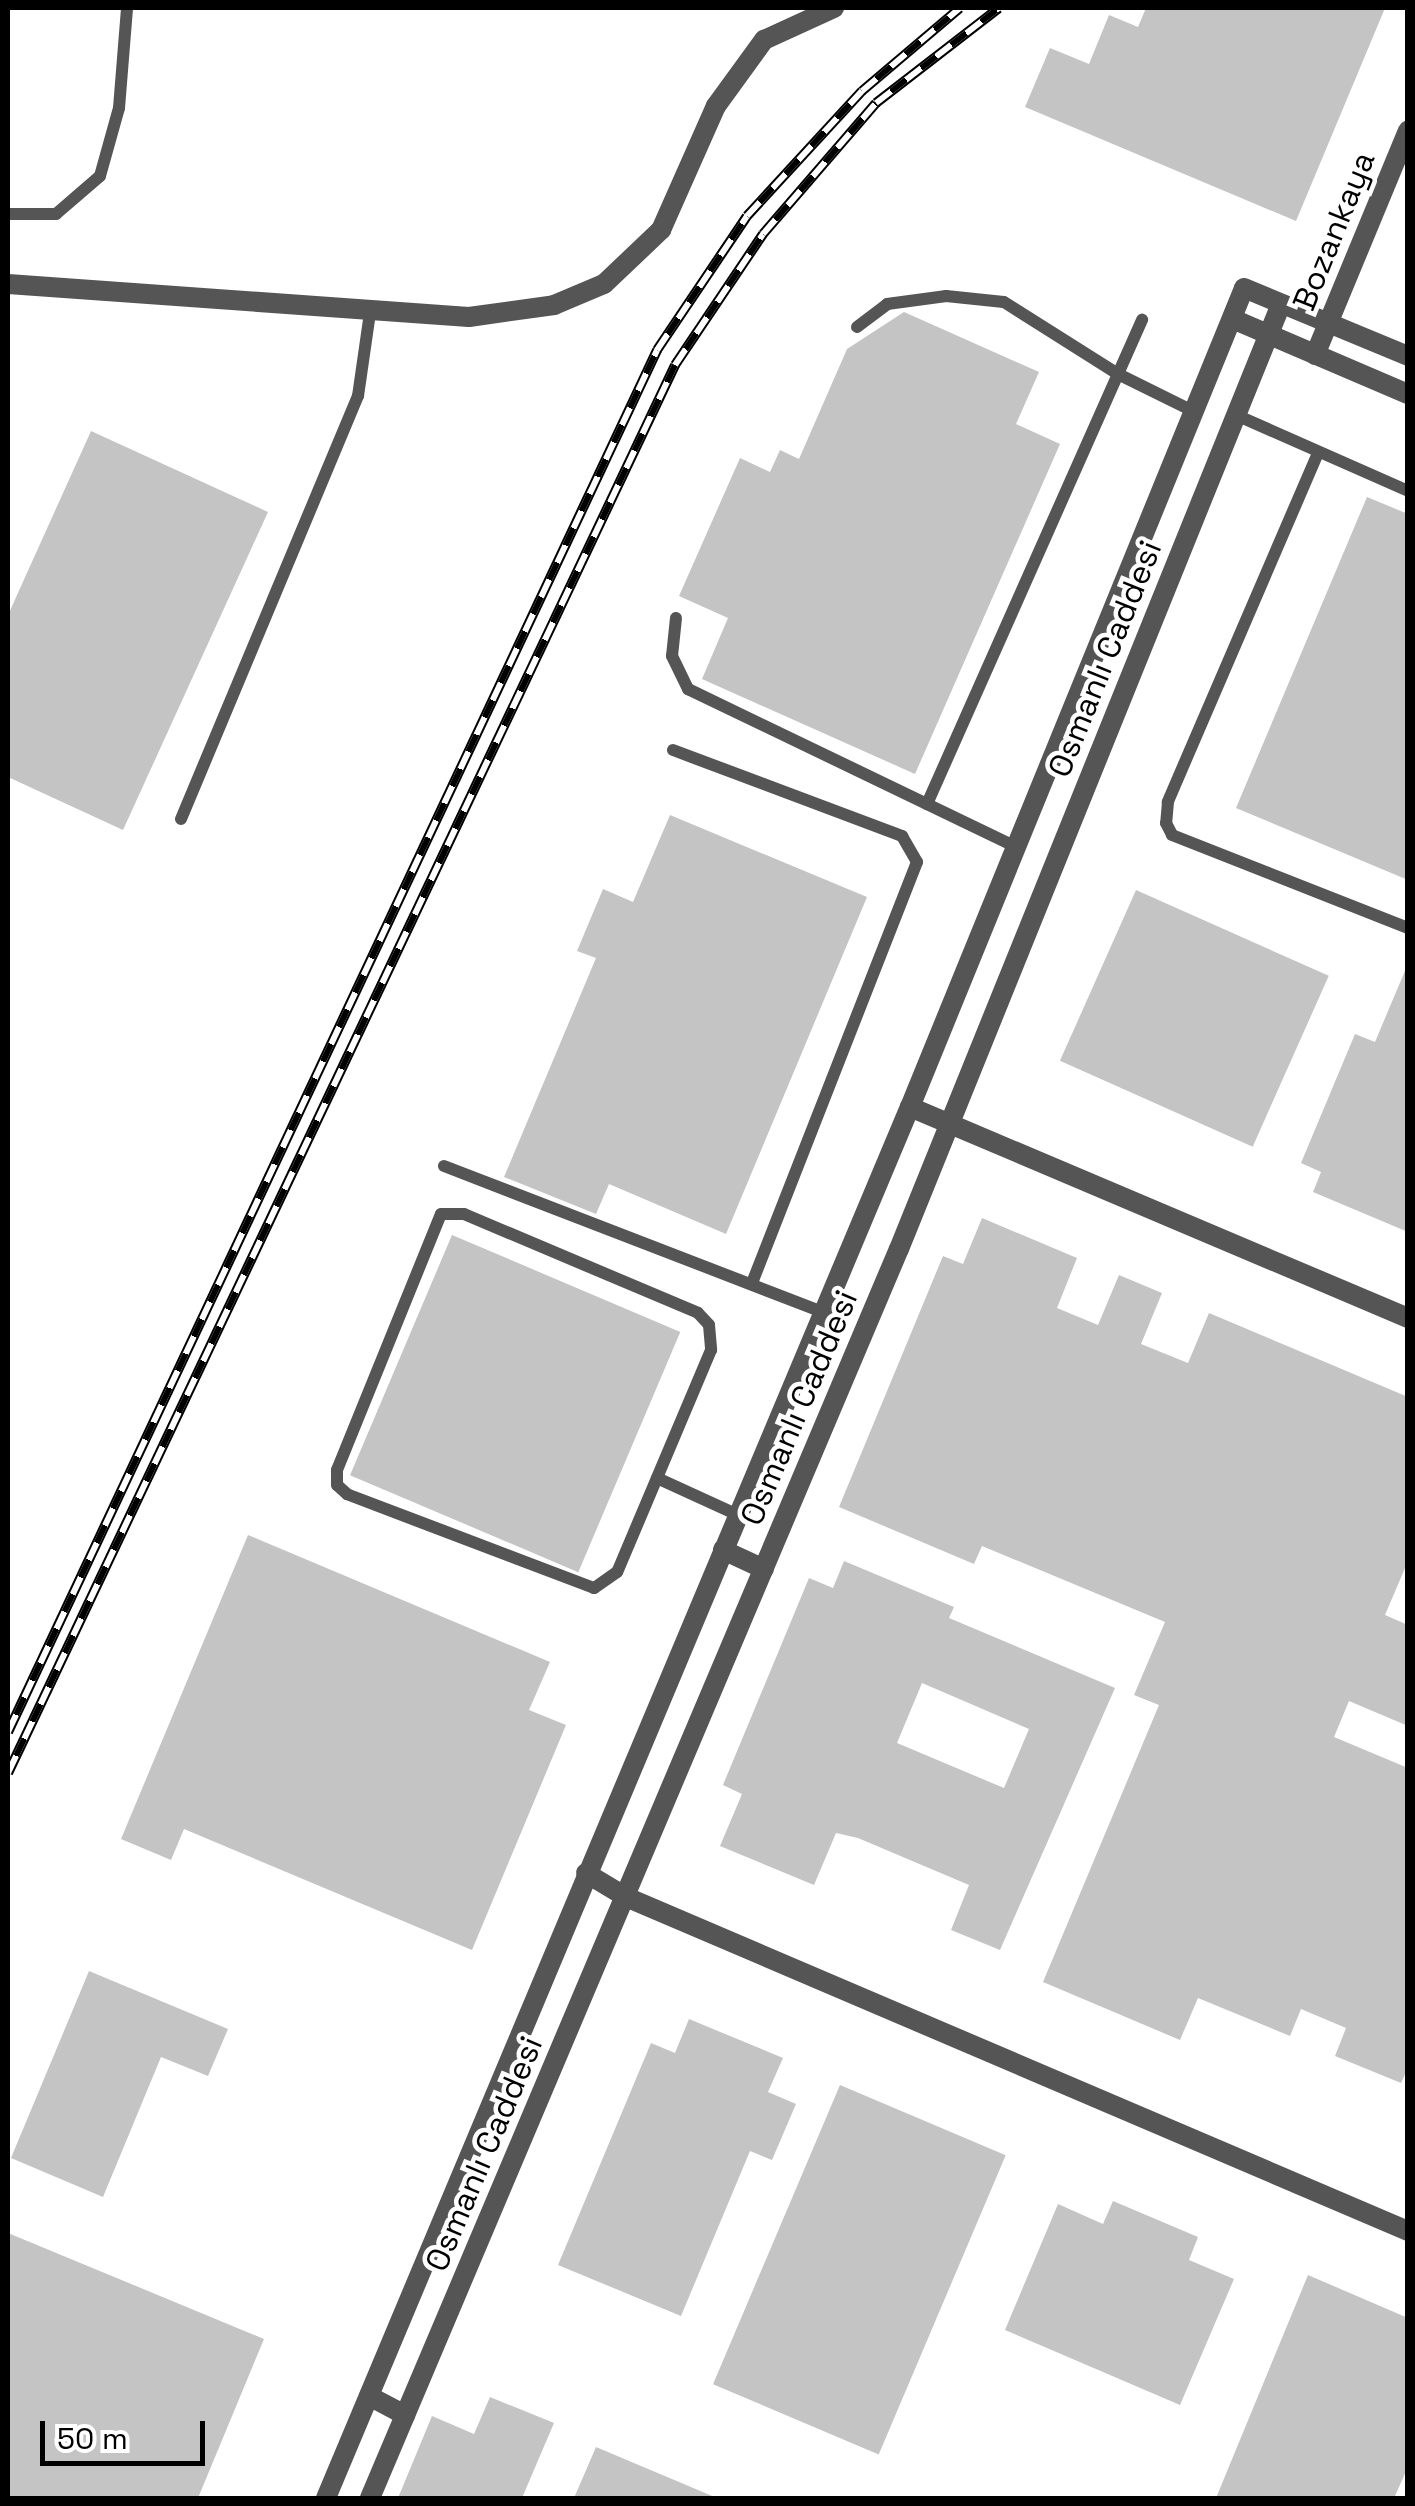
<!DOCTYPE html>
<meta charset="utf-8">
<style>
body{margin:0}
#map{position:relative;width:1415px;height:2506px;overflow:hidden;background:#fff;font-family:"Space Grotesk",sans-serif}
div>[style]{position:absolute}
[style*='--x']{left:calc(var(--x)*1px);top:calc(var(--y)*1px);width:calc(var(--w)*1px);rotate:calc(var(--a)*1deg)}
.building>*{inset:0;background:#c4c4c4;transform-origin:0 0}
.service>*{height:12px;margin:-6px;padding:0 6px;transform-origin:6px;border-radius:6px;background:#555}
.minor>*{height:20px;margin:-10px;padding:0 10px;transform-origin:10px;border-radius:10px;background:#555}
.tertiary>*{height:20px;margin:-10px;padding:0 10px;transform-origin:10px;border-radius:10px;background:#555}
.rail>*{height:10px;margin-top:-5px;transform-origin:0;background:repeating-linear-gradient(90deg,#fff 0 19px,#000 0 38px);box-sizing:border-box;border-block:2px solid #000}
span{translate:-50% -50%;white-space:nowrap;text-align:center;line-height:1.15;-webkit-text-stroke:9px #fff;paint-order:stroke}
.street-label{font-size:32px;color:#000}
.frame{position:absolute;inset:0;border:10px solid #000;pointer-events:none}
.scale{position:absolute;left:40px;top:2421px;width:165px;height:45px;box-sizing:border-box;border:5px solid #000;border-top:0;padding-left:12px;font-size:30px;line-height:35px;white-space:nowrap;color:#000;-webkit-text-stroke:8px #fff;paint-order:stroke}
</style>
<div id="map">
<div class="building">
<div style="clip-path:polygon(1146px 8px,1385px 8px,1296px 221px,1025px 107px,1050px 48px,1089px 64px,1109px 15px,1138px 27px)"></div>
<div style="clip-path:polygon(904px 312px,1039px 372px,1016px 424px,1060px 444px,915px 774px,702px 679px,728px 618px,679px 596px,740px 458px,770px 472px,780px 450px,799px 459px,847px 349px)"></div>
<div style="clip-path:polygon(91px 431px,268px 512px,123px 830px,8px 777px,8px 615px)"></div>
<div style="clip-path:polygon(1367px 497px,1408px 514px,1408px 880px,1236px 808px)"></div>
<div style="clip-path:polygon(670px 815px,867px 897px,726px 1234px,609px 1184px,596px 1214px,504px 1177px,596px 958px,577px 951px,603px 889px,633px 902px)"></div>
<div style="left:1136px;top:890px;width:211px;height:187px;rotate:24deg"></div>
<div style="clip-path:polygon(1407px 966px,1408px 966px,1408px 1232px,1313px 1192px,1321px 1172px,1301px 1163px,1355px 1034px,1375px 1042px)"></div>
<div style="clip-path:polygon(982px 1218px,1077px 1258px,1057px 1308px,1098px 1325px,1119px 1275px,1162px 1293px,1141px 1344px,1188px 1363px,1209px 1313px,1408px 1397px,1408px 1561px,1385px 1615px,1408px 1625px,1408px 1726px,1349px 1701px,1334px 1737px,1408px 1768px,1408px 2068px,1401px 2083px,1335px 2056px,1346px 2028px,1301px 2009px,1290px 2036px,1198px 1998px,1180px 2040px,1043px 1982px,1159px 1705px,1134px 1695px,1165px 1622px,982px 1546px,974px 1564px,839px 1507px,943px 1256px,963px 1264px)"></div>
<div style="left:452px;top:1235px;width:248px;height:261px;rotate:23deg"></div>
<div style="clip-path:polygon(248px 1535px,550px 1662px,529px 1710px,566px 1725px,472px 1950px,184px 1829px,171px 1860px,121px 1839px)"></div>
<div style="clip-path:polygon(evenodd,844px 1561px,954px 1607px,949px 1618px,1115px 1688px,1000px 1950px,951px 1930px,969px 1885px,858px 1838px,836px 1833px,814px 1885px,720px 1846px,742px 1794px,723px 1785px,809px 1578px,833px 1588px,844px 1561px,922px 1683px,1029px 1729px,1004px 1788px,897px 1743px,922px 1683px)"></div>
<div style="clip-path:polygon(89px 1971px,228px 2029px,208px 2076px,161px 2057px,103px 2197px,11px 2158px)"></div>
<div style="clip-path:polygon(689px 2019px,783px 2058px,768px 2092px,796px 2104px,772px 2160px,750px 2151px,681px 2316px,558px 2265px,651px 2043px,675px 2053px)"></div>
<div style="left:840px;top:2085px;width:180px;height:325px;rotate:23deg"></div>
<div style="clip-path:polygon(1113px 2201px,1198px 2237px,1189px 2260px,1234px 2279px,1180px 2405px,1005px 2330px,1058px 2204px,1103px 2224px)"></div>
<div style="clip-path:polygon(8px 2233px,264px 2339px,198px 2498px,8px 2498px)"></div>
<div style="clip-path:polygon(1308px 2275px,1408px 2318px,1408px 2467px,1394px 2498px,1216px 2498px)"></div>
<div style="clip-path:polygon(490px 2397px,554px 2423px,522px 2498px,398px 2498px,432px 2416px,474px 2434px)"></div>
<div style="clip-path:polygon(596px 2447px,717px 2498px,574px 2498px)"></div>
</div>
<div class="service">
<div style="--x:8;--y:214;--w:48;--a:0"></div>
<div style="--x:56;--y:214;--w:58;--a:-40.8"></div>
<div style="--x:100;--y:176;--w:71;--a:-74.4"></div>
<div style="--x:119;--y:108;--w:100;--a:-85.4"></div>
<div style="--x:857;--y:327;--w:38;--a:-37"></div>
<div style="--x:887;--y:304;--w:60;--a:-7.7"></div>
<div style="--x:946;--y:296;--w:58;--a:5.9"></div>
<div style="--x:1004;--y:302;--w:135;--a:32.3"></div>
<div style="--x:1118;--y:374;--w:86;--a:26.3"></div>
<div style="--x:1236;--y:415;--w:188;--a:23.8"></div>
<div style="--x:1318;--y:453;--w:380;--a:113.3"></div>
<div style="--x:1168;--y:802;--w:21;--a:95"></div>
<div style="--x:1166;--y:823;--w:13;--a:63"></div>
<div style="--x:1172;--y:835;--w:254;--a:21.5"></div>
<div style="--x:676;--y:618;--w:38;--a:96"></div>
<div style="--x:672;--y:656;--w:37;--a:64"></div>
<div style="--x:688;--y:689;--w:365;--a:25.7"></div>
<div style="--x:673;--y:750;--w:245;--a:20.6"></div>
<div style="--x:902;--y:836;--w:30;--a:60"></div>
<div style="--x:917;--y:862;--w:453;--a:111.4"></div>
<div style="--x:927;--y:804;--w:530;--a:-66.05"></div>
<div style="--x:181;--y:819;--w:459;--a:-67.3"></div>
<div style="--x:358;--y:396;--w:84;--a:-81.8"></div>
<div style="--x:444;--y:1166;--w:406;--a:21.1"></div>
<div style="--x:441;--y:1214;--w:23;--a:0"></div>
<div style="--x:464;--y:1214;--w:254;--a:22.9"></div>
<div style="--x:698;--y:1313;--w:16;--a:47"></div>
<div style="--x:709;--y:1325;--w:25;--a:85"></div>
<div style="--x:711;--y:1350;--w:241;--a:112.9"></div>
<div style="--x:617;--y:1572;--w:28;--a:145"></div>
<div style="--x:594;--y:1588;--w:264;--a:-159.2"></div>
<div style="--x:347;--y:1494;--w:13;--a:-138"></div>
<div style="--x:337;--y:1485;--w:15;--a:-90"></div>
<div style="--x:337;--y:1470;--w:276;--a:-67.9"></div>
<div style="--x:657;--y:1478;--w:89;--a:24.6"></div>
</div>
<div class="minor">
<div style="--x:8;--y:284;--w:462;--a:4.1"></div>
<div style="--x:469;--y:317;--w:86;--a:-8"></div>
<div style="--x:554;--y:305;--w:54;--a:-22.8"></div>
<div style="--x:604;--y:284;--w:79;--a:-43.5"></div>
<div style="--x:661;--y:230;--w:136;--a:-66.1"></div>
<div style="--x:716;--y:106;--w:82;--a:-54"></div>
<div style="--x:764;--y:40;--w:77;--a:-24.6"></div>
<div style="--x:1315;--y:355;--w:243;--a:-67.5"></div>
<div style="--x:910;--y:1107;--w:541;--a:22.96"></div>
<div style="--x:586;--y:1873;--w:47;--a:31"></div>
<div style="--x:626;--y:1897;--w:850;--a:23.13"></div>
<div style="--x:369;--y:2396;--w:41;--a:27.8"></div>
</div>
<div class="tertiary">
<div style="--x:1235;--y:320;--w:188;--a:23.2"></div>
<div style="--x:723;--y:1550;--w:45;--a:24.9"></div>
<div style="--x:326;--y:2498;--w:1509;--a:-67.23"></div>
<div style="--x:910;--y:1107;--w:884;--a:-67.81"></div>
<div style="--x:1244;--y:288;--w:178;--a:22.5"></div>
<div style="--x:370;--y:2498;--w:1356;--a:-67.05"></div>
<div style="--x:899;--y:1249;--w:1019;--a:-67.99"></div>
</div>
<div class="rail">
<div style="--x:8;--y:1732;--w:1527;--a:-64.84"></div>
<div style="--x:657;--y:350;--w:161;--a:-56.1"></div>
<div style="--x:747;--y:216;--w:170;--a:-47.4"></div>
<div style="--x:862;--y:91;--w:128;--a:-40.3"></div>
<div style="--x:8;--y:1773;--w:1558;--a:-64.65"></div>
<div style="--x:675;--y:365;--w:158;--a:-56.1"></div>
<div style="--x:763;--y:234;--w:173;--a:-49.2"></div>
<div style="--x:876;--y:103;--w:155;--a:-37.7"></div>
</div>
<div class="street-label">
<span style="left:1334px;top:231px;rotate:-68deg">Bozankaya</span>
<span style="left:1105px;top:659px;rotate:-68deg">Osmanlı Caddesi</span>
<span style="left:799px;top:1408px;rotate:-67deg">Osmanlı Caddesi</span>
<span style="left:484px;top:2154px;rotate:-67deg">Osmanlı Caddesi</span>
</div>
<div class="frame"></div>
<div class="scale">50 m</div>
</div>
